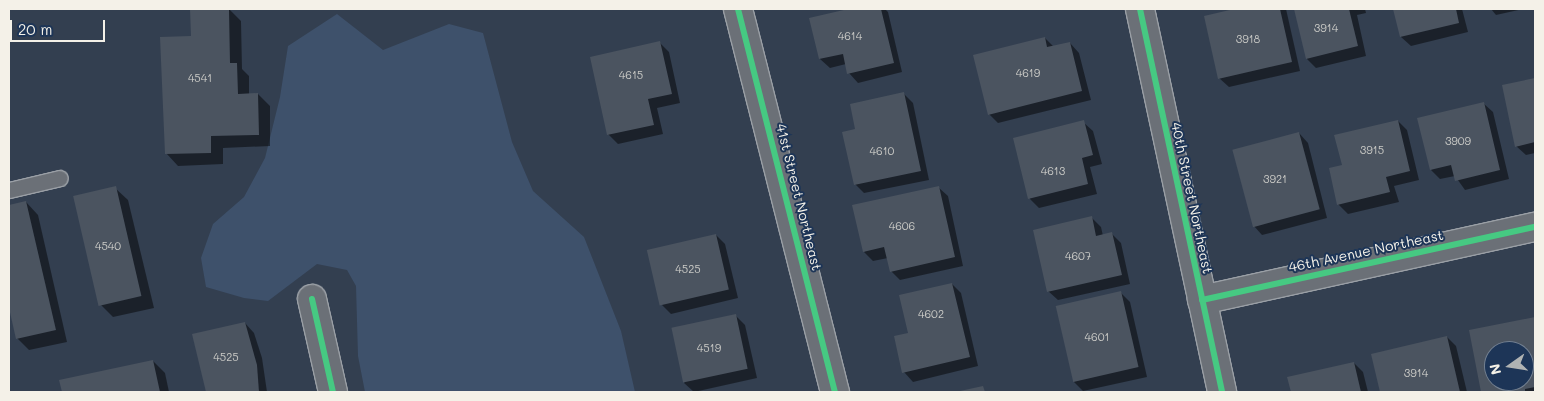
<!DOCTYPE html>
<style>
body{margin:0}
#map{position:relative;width:1544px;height:401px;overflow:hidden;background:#333f50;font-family:Mali,sans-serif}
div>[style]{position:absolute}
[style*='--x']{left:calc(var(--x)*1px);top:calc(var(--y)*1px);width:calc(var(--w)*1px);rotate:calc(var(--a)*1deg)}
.green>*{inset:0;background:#3e516b}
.shadow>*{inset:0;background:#0007}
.building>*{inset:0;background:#4b5460;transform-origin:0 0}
.roads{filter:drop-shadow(1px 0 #9ba0a6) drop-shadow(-1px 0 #9ba0a6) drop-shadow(0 1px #9ba0a6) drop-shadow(0 -1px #9ba0a6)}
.lane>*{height:15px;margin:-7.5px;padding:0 7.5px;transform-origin:7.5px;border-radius:7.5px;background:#6b7077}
.street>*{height:28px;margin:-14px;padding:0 14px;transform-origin:14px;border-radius:14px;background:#6b7077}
.cycleway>*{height:6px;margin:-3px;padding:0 3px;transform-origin:3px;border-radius:3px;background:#46c982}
span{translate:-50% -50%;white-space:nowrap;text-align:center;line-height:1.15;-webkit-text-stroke:4px #1d3557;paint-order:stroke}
.number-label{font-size:11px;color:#cacac6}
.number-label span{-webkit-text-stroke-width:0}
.street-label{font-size:14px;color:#f4f1e8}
.frame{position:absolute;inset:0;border:10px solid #f4f1e8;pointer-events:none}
.north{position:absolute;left:1484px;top:341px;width:50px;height:50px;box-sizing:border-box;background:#1d3557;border:1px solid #738091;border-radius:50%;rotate:257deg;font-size:14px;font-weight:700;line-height:20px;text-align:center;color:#f4f1e8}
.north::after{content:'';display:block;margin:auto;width:18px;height:22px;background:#b0b3b3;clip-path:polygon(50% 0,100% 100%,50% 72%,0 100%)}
.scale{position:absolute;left:10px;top:20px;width:95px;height:22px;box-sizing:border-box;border:2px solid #f4f1e8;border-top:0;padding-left:6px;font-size:15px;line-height:18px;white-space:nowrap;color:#f4f1e8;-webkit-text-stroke:4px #1d3557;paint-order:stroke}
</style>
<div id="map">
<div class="green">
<div style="clip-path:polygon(337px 14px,383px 50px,449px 24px,483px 33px,512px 142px,533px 191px,584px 237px,621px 331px,635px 392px,365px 392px,358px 356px,356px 286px,347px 270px,317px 264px,268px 301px,244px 298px,206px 287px,201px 258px,213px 224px,244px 197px,265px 158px,280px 97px,288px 46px)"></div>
</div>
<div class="shadow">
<div style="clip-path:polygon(191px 9px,229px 9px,241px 21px,242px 69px,249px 76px,249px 95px,258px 94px,270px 106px,270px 146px,223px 148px,223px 164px,178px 166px,166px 153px,192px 38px)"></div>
<div style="clip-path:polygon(853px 9px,885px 9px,888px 12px,902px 72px,858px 83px,849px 73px,846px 64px,830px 68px,820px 59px,811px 19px)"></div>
<div style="clip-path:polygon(1239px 9px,1286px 9px,1300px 71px,1229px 87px,1219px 78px,1205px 17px)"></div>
<div style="clip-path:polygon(1295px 9px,1365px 9px,1366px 13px,1357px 15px,1366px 56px,1316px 68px,1307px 59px)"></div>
<div style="clip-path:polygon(1394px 9px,1462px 9px,1468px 32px,1411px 46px,1401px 37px)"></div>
<div style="clip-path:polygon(1491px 9px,1523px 9px,1496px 15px)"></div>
<div style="clip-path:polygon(1045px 38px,1054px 47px,1070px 43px,1079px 53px,1091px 100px,998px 123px,989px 114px)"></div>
<div style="clip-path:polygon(660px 43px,669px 52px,680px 103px,657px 108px,663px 134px,618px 144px,608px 134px)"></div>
<div style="clip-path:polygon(1535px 79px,1535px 153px,1526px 155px,1516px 146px,1504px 86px)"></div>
<div style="clip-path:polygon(904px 94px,913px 103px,929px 180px,864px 193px,855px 184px,857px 130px)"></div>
<div style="clip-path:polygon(1483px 103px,1493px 112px,1509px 179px,1465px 190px,1455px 176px,1440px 179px,1431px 170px)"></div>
<div style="clip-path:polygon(1398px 121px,1407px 130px,1419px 180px,1394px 186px,1399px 202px,1348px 214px,1338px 204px,1343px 165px)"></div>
<div style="clip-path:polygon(1083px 122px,1093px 131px,1102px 164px,1090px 167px,1097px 194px,1039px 208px,1030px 199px,1015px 139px)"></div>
<div style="clip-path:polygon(1299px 133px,1308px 143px,1327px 218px,1262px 235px,1253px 225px)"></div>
<div style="clip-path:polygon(938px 187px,948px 196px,963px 266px,900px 280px,891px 271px,888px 258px,873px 261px,864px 252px)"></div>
<div style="clip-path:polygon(115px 188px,128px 200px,154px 308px,113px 317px,101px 305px)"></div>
<div style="clip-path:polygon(26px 202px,38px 215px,67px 342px,29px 350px,17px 338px,9px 302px,9px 206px)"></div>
<div style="clip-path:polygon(1092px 218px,1101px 227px,1103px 236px,1112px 234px,1121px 243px,1130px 284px,1058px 300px,1048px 291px)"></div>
<div style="clip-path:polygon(716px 235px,725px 244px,738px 298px,671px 314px,661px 304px)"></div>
<div style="clip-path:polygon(952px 284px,961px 293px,978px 366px,913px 382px,904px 372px,909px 334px)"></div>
<div style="clip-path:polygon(1121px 293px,1130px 302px,1147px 377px,1083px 391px,1074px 382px)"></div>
<div style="clip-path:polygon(735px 315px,745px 325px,757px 378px,694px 392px,684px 383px)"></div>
<div style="clip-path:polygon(evenodd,1535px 318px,1535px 392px,1482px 392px,1470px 331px,1535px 318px,1494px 351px,1524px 351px,1524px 381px,1494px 381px,1494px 351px)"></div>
<div style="clip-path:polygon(245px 323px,254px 333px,262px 358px,267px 392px,207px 392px,194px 335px)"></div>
<div style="clip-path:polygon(1447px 337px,1456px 346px,1467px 392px,1381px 392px,1372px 355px)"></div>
<div style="clip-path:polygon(153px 361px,165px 373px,169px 392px,63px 392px,61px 381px)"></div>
<div style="clip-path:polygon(1354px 363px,1363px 372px,1368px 392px,1292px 392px,1288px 378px)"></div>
</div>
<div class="building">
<div style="clip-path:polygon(190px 9px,229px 9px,230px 63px,237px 63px,238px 94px,258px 93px,259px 135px,211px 136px,211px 153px,165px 154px,160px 37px,191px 36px)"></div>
<div style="clip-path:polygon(848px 9px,881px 9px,894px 63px,847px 74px,843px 54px,819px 59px,809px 18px)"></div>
<div style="clip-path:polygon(1234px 9px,1280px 9px,1292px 62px,1218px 79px,1204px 16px)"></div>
<div style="clip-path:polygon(1294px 9px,1349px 9px,1358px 46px,1306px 59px)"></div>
<div style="clip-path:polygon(1393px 9px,1456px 9px,1459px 23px,1400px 37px)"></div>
<div style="clip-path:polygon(1045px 37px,1047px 47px,1070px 42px,1082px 91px,988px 115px,973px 55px)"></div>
<div style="clip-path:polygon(660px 41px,672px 94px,648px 99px,654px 125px,607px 135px,590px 57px)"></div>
<div style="clip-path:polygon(1535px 78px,1535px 142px,1515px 147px,1502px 85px)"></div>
<div style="clip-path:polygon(904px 92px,921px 171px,854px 185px,842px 132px,855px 129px,850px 104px)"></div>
<div style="clip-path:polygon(1484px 102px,1500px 170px,1455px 181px,1451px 165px,1430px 170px,1417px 118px)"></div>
<div style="clip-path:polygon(1084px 120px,1093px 155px,1082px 158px,1088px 184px,1028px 199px,1013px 138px)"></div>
<div style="clip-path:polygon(1398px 120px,1410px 171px,1386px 177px,1390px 192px,1337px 205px,1329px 168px,1342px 165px,1334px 135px)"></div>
<div style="left:1299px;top:132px;width:80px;height:69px;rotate:75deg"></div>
<div style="left:116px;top:186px;width:113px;height:44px;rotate:77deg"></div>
<div style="clip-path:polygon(939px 186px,955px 257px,890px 272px,884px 247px,863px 252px,852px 205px)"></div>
<div style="clip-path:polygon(26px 201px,56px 330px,16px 339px,9px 308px,9px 205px)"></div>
<div style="clip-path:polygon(1092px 216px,1096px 236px,1112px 232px,1122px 275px,1047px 292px,1033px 230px)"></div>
<div style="left:716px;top:234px;width:57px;height:71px;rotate:77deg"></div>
<div style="clip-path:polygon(952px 283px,970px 357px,902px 373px,894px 336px,908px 333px,899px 295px)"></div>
<div style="left:1121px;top:291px;width:78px;height:67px;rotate:77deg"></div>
<div style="left:736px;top:314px;width:56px;height:66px;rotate:78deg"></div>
<div style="clip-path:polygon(evenodd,1535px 317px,1535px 387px,1525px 389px,1525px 392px,1481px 392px,1469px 330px,1535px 317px,1494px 351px,1524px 351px,1524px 381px,1494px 381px,1494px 351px)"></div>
<div style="clip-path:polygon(245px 322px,257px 365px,259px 392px,206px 392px,192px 334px)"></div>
<div style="clip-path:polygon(1447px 336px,1460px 392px,1380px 392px,1371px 354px)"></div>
<div style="clip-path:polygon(153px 360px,160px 392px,62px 392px,59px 380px)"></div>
<div style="clip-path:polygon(1354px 362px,1361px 392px,1291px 392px,1287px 377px)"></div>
<div style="clip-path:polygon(983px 386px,985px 392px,960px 392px,960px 391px)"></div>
</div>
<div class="roads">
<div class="lane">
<div style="--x:9;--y:190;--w:52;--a:-13.2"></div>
</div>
<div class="street">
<div style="--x:738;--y:9;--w:395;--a:75.8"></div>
<div style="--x:1140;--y:9;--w:392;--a:77.9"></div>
<div style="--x:312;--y:299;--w:95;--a:77.3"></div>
<div style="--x:1202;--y:300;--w:341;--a:-12.4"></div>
</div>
</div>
<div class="cycleway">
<div style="--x:738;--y:9;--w:395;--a:75.8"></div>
<div style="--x:1140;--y:9;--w:392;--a:77.9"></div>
<div style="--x:312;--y:299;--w:95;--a:77.3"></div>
<div style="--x:1202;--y:300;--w:341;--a:-12.4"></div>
</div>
<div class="number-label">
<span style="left:1326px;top:28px">3914</span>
<span style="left:850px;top:36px">4614</span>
<span style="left:1248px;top:39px">3918</span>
<span style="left:1028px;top:73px">4619</span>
<span style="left:631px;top:75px">4615</span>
<span style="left:200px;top:78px">4541</span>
<span style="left:1458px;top:141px">3909</span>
<span style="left:1372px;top:150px">3915</span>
<span style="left:882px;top:151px">4610</span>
<span style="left:1053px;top:171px">4613</span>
<span style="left:1275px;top:179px">3921</span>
<span style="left:902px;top:226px">4606</span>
<span style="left:108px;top:246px">4540</span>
<span style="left:1078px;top:256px">4607</span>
<span style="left:688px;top:269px">4525</span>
<span style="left:931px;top:314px">4602</span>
<span style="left:1097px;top:337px">4601</span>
<span style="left:709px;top:348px">4519</span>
<span style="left:226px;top:357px">4525</span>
<span style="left:1416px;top:373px">3914</span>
</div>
<div class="street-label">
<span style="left:799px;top:197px;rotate:76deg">41st Street Northeast</span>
<span style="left:1192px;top:198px;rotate:78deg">40th Street Northeast</span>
<span style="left:1366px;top:251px;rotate:-12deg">46th Avenue Northeast</span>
</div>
<div class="frame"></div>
<div class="north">N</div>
<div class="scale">20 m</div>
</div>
